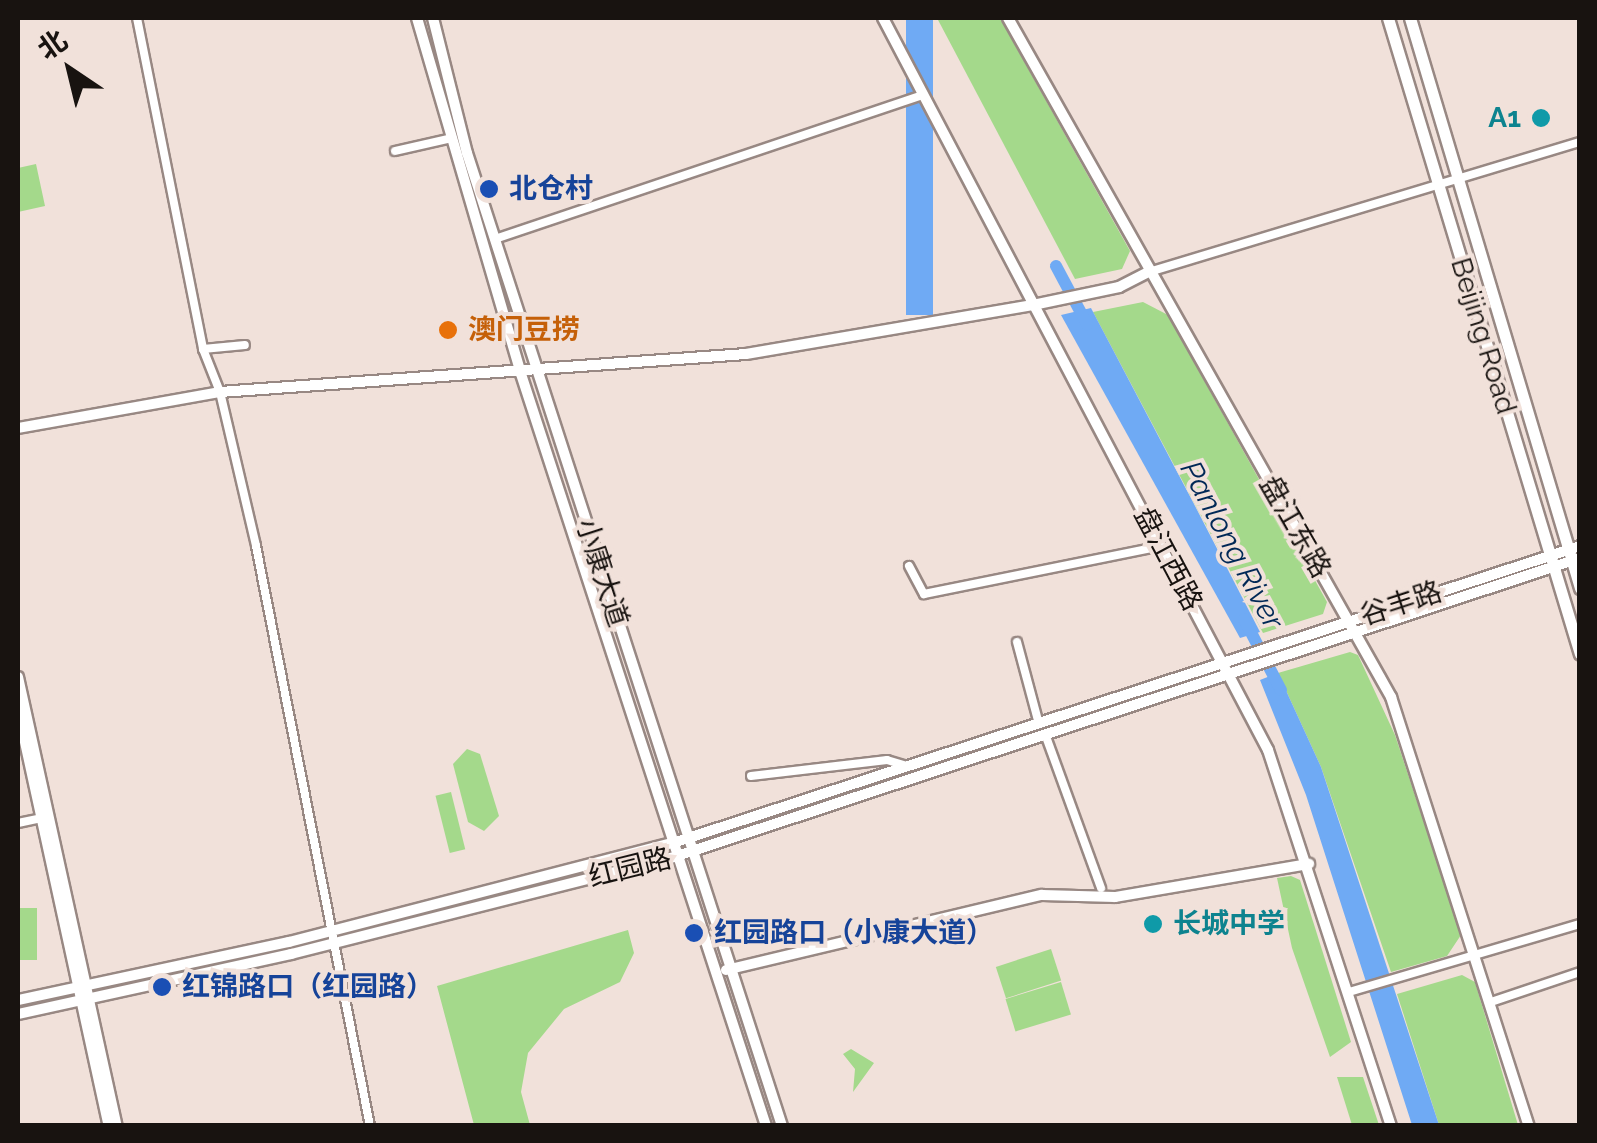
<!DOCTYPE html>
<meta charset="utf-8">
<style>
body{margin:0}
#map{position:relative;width:1597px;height:1143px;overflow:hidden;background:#f1e1da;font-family:Raleway,"Noto Sans SC",sans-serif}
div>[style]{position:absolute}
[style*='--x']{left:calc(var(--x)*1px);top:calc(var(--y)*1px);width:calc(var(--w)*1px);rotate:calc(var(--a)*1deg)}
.green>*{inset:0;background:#a4d98b;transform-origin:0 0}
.water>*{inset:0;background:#6faaf4;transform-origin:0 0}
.river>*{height:12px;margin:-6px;padding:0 6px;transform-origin:6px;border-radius:6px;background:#6faaf4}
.roads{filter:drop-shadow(2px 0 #988883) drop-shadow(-2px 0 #988883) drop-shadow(0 2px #988883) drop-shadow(0 -2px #988883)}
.street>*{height:8px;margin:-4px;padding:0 4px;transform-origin:4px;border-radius:4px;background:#fff}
.secondary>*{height:10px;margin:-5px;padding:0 5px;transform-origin:5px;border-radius:5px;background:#fff}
.primary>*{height:11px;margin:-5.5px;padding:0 5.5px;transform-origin:5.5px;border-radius:5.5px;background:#fff}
.dots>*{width:28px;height:28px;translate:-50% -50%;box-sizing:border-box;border:5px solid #f1e1da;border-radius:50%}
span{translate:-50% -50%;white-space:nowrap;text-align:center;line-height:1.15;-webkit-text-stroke:8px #f1e1da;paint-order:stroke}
.culture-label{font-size:28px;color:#0d838f;font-weight:700}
.right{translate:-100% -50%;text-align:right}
.left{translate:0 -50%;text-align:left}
.transit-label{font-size:28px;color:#164399;font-weight:700}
.food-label{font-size:28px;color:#c56008;font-weight:700}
.street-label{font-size:28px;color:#181310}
.water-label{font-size:30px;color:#002856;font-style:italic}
.frame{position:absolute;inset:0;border:20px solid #181310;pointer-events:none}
.north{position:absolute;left:20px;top:20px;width:100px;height:100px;-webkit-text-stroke:8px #f1e1da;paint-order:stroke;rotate:325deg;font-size:28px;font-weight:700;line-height:40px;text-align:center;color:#181310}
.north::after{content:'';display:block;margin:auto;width:35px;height:45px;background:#181310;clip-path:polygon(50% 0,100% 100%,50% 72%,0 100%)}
</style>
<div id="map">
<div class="green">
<div style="clip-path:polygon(937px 18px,1000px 18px,1130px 251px,1122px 269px,1075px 279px)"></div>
<div style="clip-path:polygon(36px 164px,45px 206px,18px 212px,18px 168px)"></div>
<div style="clip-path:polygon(1143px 302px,1168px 315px,1327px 602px,1323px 614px,1263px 633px,1093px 312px)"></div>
<div style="clip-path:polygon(1350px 652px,1358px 655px,1395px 735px,1461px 935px,1447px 956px,1391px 972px,1321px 767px,1278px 673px)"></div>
<div style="clip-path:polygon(467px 749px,480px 754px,499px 816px,484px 831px,468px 822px,453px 764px)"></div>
<div style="left:451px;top:792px;width:59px;height:16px;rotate:76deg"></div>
<div style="clip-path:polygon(1291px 876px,1300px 880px,1351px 1042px,1330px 1057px,1292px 948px,1277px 878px)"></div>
<div style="left:18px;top:908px;width:19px;height:52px"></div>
<div style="clip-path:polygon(628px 930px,634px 953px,620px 982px,564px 1009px,528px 1053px,521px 1092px,530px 1125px,474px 1125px,437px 986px)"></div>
<div style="left:1051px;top:949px;width:33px;height:58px;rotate:72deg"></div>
<div style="clip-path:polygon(1462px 975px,1475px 982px,1518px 1125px,1439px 1125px,1397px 994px)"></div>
<div style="left:1061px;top:982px;width:34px;height:58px;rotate:73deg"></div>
<div style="clip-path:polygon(851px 1049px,874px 1063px,853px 1092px,855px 1069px,843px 1054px)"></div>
<div style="clip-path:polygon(1337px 1077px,1363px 1077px,1379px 1125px,1352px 1125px)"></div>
</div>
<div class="water">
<div style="left:906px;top:18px;width:27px;height:297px"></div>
<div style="clip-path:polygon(1091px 308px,1194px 504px,1260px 632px,1240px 638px,1061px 315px)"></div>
<div style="clip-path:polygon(1278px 673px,1321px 767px,1439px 1125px,1412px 1125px,1306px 795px,1260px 680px)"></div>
</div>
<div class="river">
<div style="--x:1056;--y:266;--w:66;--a:61.9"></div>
<div style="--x:1244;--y:619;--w:80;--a:62.5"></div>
</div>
<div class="roads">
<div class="street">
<div style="--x:137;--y:18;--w:338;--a:78.7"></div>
<div style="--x:203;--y:349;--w:46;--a:68.4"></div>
<div style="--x:220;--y:392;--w:158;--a:76.8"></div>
<div style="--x:256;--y:546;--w:591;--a:78.88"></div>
<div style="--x:395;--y:151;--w:54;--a:-12.8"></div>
<div style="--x:495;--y:239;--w:452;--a:-18.6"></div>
<div style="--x:1149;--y:272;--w:450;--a:-16.8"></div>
<div style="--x:203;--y:349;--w:42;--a:-5.4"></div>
<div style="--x:909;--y:566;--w:32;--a:62"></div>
<div style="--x:924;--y:594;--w:242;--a:-11.4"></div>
<div style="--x:1017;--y:642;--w:85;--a:75"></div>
<div style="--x:1045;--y:734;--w:164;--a:70"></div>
<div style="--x:751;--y:776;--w:137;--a:-6.7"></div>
<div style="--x:887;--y:760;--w:21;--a:17"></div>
<div style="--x:18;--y:823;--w:25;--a:-12"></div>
<div style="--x:1349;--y:992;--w:241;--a:-16.4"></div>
<div style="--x:1491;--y:1002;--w:94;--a:-18.6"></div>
</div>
<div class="secondary">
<div style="--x:417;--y:18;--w:371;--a:73.7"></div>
<div style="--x:521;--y:374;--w:791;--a:71.95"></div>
<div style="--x:433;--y:18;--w:139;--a:75.9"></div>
<div style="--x:467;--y:153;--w:1023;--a:72.06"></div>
<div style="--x:883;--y:18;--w:827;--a:62.26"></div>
<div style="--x:1268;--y:750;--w:396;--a:71.9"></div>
<div style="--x:1008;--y:18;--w:780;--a:60.57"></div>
<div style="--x:1391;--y:697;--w:451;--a:72.2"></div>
<div style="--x:18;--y:428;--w:205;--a:-10.1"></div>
<div style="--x:220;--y:392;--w:527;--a:-4.13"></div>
<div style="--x:746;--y:354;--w:291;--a:-9.7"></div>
<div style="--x:1033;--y:305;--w:88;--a:-11.8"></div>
<div style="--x:1119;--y:287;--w:34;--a:-27"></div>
<div style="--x:18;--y:677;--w:460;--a:77.6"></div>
<div style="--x:18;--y:710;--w:426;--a:77.7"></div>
<div style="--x:726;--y:970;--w:325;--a:-13.4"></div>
<div style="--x:1042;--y:895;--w:73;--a:1.6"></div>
<div style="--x:1115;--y:897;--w:197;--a:-9.7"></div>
<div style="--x:18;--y:1000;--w:277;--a:-12.1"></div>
<div style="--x:289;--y:942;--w:397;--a:-14.5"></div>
<div style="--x:673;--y:843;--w:954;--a:-18.13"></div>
<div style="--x:18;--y:1014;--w:280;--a:-12.4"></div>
<div style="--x:291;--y:954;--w:398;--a:-14.2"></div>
<div style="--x:677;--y:856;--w:951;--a:-18.26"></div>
</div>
<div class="primary">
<div style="--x:1388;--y:18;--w:664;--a:73.2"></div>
<div style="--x:1410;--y:18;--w:595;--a:73.39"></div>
</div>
</div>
<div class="dots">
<div style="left:1541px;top:118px;background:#0f9aa8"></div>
<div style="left:489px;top:189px;background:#1a4fb4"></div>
<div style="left:448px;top:330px;background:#e8710a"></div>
<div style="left:1153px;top:924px;background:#0f9aa8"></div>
<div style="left:694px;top:933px;background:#1a4fb4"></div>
<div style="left:162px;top:987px;background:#1a4fb4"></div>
</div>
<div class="culture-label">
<span class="right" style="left:1521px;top:118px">A1</span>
<span class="left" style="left:1173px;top:924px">长城中学</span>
</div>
<div class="transit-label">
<span class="left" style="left:509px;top:189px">北仓村</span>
<span class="left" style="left:714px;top:933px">红园路口（小康大道）</span>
<span class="left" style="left:182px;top:987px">红锦路口（红园路）</span>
</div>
<div class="food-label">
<span class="left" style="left:468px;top:330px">澳门豆捞</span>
</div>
<div class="street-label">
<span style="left:1483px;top:336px;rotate:73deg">Beijing Road</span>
<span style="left:1295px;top:527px;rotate:60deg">盘江东路</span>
<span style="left:1168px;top:559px;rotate:62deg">盘江西路</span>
<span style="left:602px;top:573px;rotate:72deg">小康大道</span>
<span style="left:1401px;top:604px;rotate:-18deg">谷丰路</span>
<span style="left:630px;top:868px;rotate:-14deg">红园路</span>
</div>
<div class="water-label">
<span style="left:1232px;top:545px;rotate:62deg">Panlong River</span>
</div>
<div class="frame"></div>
<div class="north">北</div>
</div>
